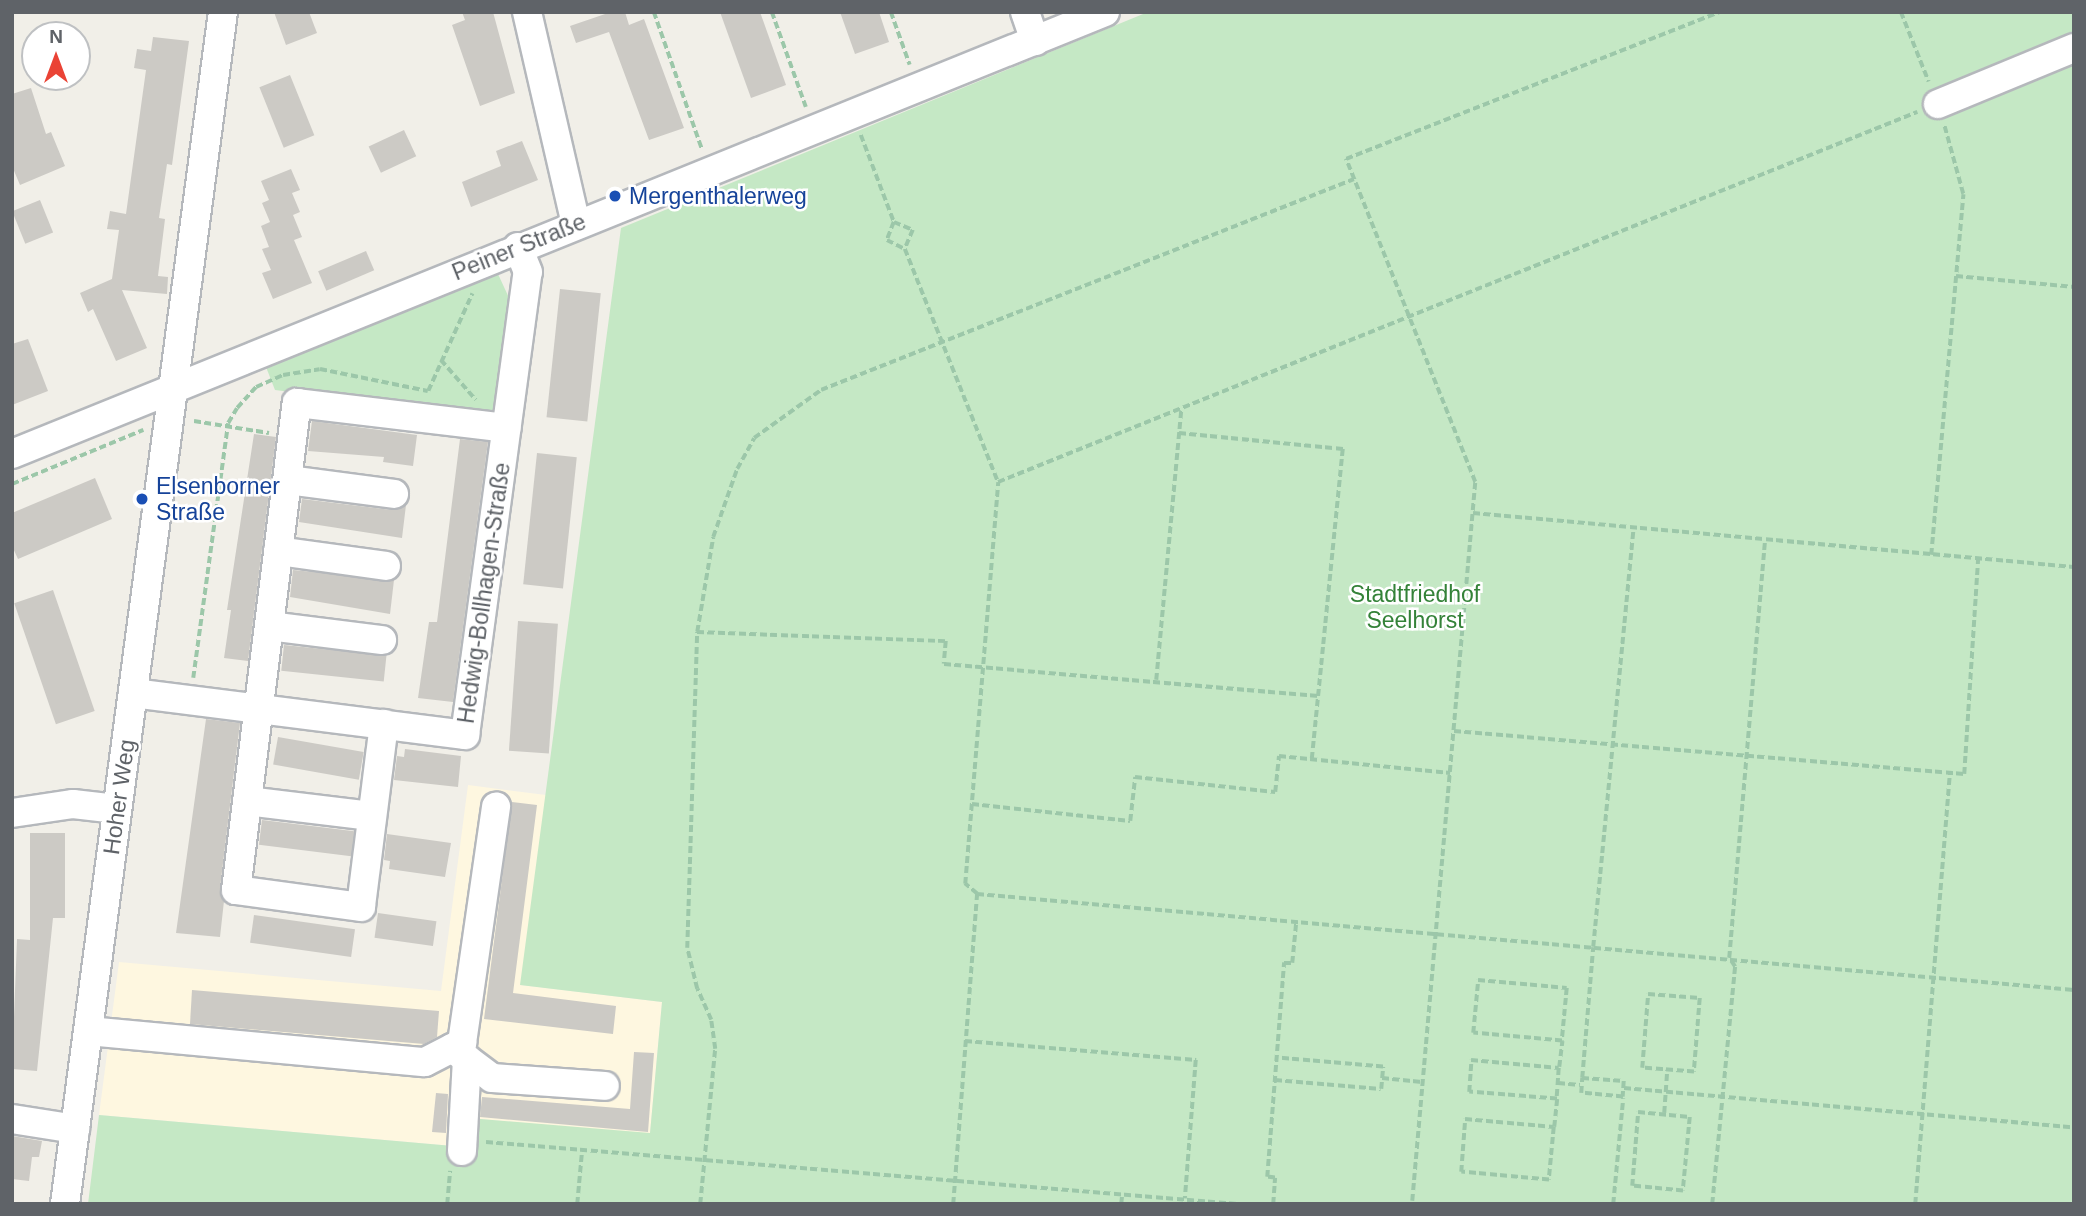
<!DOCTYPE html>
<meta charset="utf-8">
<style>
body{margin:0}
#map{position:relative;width:2086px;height:1216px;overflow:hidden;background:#f1efe8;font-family:Helvetica,sans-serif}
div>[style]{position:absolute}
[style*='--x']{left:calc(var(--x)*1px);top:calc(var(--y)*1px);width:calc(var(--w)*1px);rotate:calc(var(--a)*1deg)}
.commercial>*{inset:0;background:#fef7e0}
.green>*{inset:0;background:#c5e8c5}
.building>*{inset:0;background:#cccac5;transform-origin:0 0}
.path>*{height:3.5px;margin-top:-1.75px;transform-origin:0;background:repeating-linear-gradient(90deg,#9cc7a9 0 7px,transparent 0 10.5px)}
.roads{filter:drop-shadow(2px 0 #b5b8bc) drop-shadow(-2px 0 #b5b8bc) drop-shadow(0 2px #b5b8bc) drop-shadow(0 -2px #b5b8bc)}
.minor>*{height:28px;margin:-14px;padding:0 14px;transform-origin:14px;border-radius:14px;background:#fff}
.dots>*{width:19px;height:19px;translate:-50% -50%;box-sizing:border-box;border:4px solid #fff;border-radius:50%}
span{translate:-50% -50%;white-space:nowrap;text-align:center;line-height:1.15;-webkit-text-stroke:5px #fff;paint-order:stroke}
.transit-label{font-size:23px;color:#164399}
.left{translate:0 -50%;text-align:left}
.street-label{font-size:23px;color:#5f6368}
.park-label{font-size:23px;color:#348238}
.frame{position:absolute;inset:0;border:14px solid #5f6368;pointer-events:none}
.north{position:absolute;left:21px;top:21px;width:70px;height:70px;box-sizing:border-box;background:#fff;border:2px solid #bfc1c3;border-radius:50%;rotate:0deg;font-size:19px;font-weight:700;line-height:28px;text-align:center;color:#5f6368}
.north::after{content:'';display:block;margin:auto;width:24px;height:32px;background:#ea4335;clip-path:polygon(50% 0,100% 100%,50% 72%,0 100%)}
</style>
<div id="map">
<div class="commercial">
<div style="clip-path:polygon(468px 785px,546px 795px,521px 985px,662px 1002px,650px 1134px,457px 1117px,453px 1146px,99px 1115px,119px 962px,441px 991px)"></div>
</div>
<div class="green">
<div style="clip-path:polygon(1148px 12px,2074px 12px,2074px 1204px,88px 1204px,99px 1115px,453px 1146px,457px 1117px,650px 1133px,662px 1002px,520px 985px,621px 228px)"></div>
<div style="clip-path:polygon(498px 274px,510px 300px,493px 418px,275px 390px,266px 367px)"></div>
</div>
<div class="building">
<div style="clip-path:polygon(274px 12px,309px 12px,317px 33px,286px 45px)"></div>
<div style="clip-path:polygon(462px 12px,493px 12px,515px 93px,480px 106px,452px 25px,465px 20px)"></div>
<div style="clip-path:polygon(611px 12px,625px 12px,629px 25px,644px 19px,684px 128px,649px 140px,609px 32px,576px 43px,570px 26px)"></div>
<div style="clip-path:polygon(720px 12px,760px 12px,786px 85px,751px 98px)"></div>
<div style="clip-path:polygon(840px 12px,879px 12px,889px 42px,855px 54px)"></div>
<div style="clip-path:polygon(153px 37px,189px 41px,172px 165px,167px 164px,159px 218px,165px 219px,158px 276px,168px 277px,167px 294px,122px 290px,147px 348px,116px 361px,93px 309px,88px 312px,80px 293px,112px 279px,119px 230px,107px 229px,110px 211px,126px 214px,146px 70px,134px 68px,137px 49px,151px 51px)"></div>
<div style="left:290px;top:75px;width:65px;height:33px;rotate:68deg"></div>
<div style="clip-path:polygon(31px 88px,46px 134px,51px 132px,65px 166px,20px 185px,12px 166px,12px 94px)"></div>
<div style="left:404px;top:130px;width:29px;height:39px;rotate:65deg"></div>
<div style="clip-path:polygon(522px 141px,538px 180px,471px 207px,462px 182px,501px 166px,496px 151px)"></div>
<div style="clip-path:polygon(291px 169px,300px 190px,292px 193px,300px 212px,293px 215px,302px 237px,294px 240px,312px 283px,273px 299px,262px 273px,271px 270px,262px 249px,269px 247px,261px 226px,270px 222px,262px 203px,269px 200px,261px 181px)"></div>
<div style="left:40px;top:200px;width:35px;height:30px;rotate:68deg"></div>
<div style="left:366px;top:251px;width:21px;height:52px;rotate:67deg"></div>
<div style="left:560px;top:289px;width:41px;height:129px;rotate:6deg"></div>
<div style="clip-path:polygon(28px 339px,48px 391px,12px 405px,12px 344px)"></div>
<div style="clip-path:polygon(312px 421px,417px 435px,413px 466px,383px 462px,384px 457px,308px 451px)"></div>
<div style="clip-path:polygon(254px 434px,276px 437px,248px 661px,224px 658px,231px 610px,227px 610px)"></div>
<div style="clip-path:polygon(460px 439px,488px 442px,453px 702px,418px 698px,429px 622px,437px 622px)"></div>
<div style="left:537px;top:453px;width:40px;height:132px;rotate:6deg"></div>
<div style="clip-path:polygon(95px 478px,112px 519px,18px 559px,12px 546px,12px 513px)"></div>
<div style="clip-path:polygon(302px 499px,392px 510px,406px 505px,402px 538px,299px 522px)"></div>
<div style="clip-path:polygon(293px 570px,394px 580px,390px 614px,290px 597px)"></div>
<div style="left:53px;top:590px;width:128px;height:41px;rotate:71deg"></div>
<div style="left:518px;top:621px;width:40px;height:130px;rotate:4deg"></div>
<div style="left:284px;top:645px;width:103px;height:26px;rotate:6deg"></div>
<div style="clip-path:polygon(206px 719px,240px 723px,220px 888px,224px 901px,220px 937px,176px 933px)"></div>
<div style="left:278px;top:737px;width:87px;height:28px;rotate:10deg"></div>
<div style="clip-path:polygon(405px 749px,461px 756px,458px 787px,394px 780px,397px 756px,404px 757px)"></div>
<div style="clip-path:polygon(512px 802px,537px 805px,513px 993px,616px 1006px,613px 1034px,484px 1019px)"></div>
<div style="left:262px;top:820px;width:93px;height:25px;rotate:7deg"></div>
<div style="clip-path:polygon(30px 833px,65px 833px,65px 918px,53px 918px,37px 1071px,12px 1069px,17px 939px,30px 940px)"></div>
<div style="clip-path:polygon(387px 834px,451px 843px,445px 877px,389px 869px,390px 861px,384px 860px)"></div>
<div style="left:378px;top:913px;width:59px;height:25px;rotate:8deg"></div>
<div style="left:254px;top:915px;width:102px;height:28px;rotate:8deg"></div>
<div style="clip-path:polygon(192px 990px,439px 1011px,437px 1037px,424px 1044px,190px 1024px)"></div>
<div style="clip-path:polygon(634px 1052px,654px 1053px,648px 1132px,480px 1117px,482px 1097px,630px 1109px)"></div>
<div style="clip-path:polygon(436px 1093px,448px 1094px,446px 1133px,432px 1132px)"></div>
<div style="clip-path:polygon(12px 1136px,42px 1141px,39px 1157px,32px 1157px,29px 1181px,12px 1179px)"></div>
</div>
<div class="path">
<div style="--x:654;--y:12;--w:145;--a:70.7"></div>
<div style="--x:772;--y:12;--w:101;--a:70.3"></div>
<div style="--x:891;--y:12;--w:56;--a:70.3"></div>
<div style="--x:1901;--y:12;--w:75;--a:68.2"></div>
<div style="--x:861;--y:135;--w:93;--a:69.2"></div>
<div style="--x:894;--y:222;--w:19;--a:111"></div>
<div style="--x:887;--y:240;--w:20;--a:27"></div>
<div style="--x:905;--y:249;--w:251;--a:68.2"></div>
<div style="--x:894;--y:222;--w:21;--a:23"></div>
<div style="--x:913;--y:230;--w:21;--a:113"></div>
<div style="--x:1956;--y:276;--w:119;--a:5.3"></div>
<div style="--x:441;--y:360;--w:53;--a:48.8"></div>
<div style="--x:194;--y:421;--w:76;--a:9.1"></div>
<div style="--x:1179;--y:433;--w:165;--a:5.6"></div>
<div style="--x:1343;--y:449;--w:313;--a:95.7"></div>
<div style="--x:12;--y:484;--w:142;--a:-22.4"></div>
<div style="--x:1473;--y:513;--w:603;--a:5.13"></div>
<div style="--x:1931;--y:555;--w:362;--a:-84.9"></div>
<div style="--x:1963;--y:194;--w:72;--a:-105.4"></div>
<div style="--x:697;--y:632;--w:249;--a:2.1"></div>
<div style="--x:946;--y:641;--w:23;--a:95"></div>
<div style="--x:944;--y:664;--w:376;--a:4.9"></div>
<div style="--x:193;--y:678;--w:257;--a:-82.2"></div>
<div style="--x:228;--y:423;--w:17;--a:-59"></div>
<div style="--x:237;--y:408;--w:28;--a:-48"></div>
<div style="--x:256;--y:387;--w:30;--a:-24"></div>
<div style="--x:283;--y:375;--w:37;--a:-9"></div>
<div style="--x:320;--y:369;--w:110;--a:11.5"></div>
<div style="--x:428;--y:391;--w:107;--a:-65.6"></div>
<div style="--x:1156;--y:680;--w:271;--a:-84.7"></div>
<div style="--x:1454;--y:731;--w:512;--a:4.82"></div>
<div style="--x:1964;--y:774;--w:215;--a:-86.3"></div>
<div style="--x:972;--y:804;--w:159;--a:6.1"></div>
<div style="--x:1130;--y:821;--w:44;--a:-83.5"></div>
<div style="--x:1135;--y:777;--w:141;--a:6.1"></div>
<div style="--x:1275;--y:792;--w:36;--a:-84"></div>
<div style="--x:1279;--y:756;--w:172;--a:5.7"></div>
<div style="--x:977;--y:894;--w:1101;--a:5"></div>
<div style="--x:1478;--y:980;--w:89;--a:5.1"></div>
<div style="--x:1567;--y:988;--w:53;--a:95.4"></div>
<div style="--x:1562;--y:1041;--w:89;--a:-174.9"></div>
<div style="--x:1473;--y:1033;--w:53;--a:-84.6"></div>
<div style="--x:1648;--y:994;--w:52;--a:4.4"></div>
<div style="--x:1700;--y:998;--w:74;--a:94.6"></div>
<div style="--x:1694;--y:1072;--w:52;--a:-175.6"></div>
<div style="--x:1642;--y:1068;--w:74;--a:-85.4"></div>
<div style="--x:965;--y:1041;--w:232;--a:4.7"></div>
<div style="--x:1196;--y:1060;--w:139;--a:94.5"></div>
<div style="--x:1471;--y:1060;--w:88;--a:5.2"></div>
<div style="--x:1559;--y:1068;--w:31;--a:94"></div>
<div style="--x:1557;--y:1099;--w:88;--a:-175.5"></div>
<div style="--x:1469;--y:1092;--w:32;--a:-86"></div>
<div style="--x:1559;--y:1067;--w:26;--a:-83"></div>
<div style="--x:1382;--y:1078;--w:40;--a:5.7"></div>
<div style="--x:1582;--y:1078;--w:42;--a:4.1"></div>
<div style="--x:1624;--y:1081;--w:16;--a:94"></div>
<div style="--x:1623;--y:1097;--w:42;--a:-174.6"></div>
<div style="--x:1581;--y:1093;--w:15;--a:-86"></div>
<div style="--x:1582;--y:1078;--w:131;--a:-85.2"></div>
<div style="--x:1593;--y:947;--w:421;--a:-84.5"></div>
<div style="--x:1275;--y:1080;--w:106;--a:4.9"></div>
<div style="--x:1381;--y:1089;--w:22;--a:-85"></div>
<div style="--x:1383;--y:1067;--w:106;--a:-175.1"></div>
<div style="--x:1558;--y:1083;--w:22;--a:5"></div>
<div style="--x:1624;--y:1088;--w:452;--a:5"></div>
<div style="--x:1638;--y:1112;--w:52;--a:5.5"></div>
<div style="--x:1690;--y:1117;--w:74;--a:95.4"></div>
<div style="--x:1683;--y:1191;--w:51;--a:-174.4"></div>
<div style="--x:1632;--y:1186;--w:74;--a:-85.4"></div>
<div style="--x:1664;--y:1113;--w:43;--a:-86"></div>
<div style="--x:1465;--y:1119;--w:89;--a:5.1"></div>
<div style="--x:1554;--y:1127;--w:53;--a:95.4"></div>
<div style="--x:1549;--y:1180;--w:88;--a:-174.8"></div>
<div style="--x:1461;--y:1172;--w:53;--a:-85.7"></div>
<div style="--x:1554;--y:1127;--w:28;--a:-84"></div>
<div style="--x:486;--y:1142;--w:754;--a:4.72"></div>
<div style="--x:1412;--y:1201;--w:722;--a:-84.99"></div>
<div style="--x:1475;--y:482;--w:348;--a:-111.8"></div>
<div style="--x:1346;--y:159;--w:401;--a:-21.5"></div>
<div style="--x:447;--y:1204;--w:33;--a:-85"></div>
<div style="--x:577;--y:1204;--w:55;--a:-84.8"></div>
<div style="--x:700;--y:1204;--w:156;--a:-84.5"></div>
<div style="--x:715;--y:1049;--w:29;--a:-98"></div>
<div style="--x:711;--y:1020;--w:34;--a:-114"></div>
<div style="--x:697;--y:989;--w:42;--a:-103.7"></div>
<div style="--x:687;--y:948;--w:316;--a:-88.2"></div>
<div style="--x:697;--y:632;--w:96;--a:-80.4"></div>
<div style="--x:713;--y:537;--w:72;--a:-70.6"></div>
<div style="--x:737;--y:469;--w:35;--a:-61"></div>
<div style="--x:754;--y:438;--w:82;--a:-35.6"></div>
<div style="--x:821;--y:390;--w:573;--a:-21.6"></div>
<div style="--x:953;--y:1204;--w:311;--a:-85.6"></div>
<div style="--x:977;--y:894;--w:16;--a:-140"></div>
<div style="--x:965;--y:884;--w:403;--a:-85.3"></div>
<div style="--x:998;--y:482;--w:991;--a:-21.93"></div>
<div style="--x:1121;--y:1204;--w:10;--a:-84"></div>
<div style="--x:1273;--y:1204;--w:26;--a:-86"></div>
<div style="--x:1275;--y:1178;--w:8;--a:-173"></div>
<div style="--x:1267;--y:1177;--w:215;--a:-85.5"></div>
<div style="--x:1284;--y:963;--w:8;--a:0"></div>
<div style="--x:1292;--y:963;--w:41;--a:-84.4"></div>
<div style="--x:1406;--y:1204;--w:35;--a:0"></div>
<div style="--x:1613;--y:1204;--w:106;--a:-84.6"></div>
<div style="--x:1712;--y:1204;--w:238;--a:-84.5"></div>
<div style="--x:1735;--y:967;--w:11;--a:-124"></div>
<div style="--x:1729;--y:958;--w:418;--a:-85.1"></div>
<div style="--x:1915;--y:1204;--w:432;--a:-85.4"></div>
</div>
<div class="roads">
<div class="minor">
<div style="--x:527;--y:12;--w:218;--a:77"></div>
<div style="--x:1025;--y:12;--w:31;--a:71"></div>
<div style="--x:1938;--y:104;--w:147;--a:-22.4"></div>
<div style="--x:12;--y:454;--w:1179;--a:-22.02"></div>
<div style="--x:288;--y:480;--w:107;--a:7.5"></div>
<div style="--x:278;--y:551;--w:109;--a:7.9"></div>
<div style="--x:269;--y:626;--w:114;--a:7.1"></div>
<div style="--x:133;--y:693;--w:335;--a:7.2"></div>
<div style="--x:465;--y:735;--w:467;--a:-82.3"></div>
<div style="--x:528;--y:272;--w:27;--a:-112"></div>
<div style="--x:384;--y:724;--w:184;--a:97.2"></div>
<div style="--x:361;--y:907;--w:126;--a:-172.3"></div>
<div style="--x:236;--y:890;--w:491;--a:-82.9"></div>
<div style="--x:297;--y:403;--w:211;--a:6.8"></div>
<div style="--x:247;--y:801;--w:125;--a:6.9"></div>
<div style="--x:12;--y:813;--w:62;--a:-8.4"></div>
<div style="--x:73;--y:804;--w:44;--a:6.5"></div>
<div style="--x:88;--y:1031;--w:338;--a:5.3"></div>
<div style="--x:425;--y:1062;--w:42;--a:-27.2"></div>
<div style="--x:462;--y:1043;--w:239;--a:-81.8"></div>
<div style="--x:452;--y:1048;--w:50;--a:36.9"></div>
<div style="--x:492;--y:1078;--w:113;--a:4"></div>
<div style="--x:12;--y:1119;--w:64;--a:9"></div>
<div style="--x:462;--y:1151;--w:92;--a:-86.9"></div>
<div style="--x:65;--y:1204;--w:1202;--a:-82.45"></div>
</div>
</div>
<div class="dots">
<div style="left:615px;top:196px;background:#1a4fb4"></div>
<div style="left:142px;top:499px;background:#1a4fb4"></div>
</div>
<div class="transit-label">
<span class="left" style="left:629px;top:196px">Mergenthalerweg</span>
<span class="left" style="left:156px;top:499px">Elsenborner<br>Straße</span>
</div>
<div class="street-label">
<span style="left:519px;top:247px;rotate:-22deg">Peiner Straße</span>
<span style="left:484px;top:593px;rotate:-82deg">Hedwig-Bollhagen-Straße</span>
<span style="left:119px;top:797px;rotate:-82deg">Hoher Weg</span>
</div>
<div class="park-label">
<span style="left:1415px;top:607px">Stadtfriedhof<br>Seelhorst</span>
</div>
<div class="frame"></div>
<div class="north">N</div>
</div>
